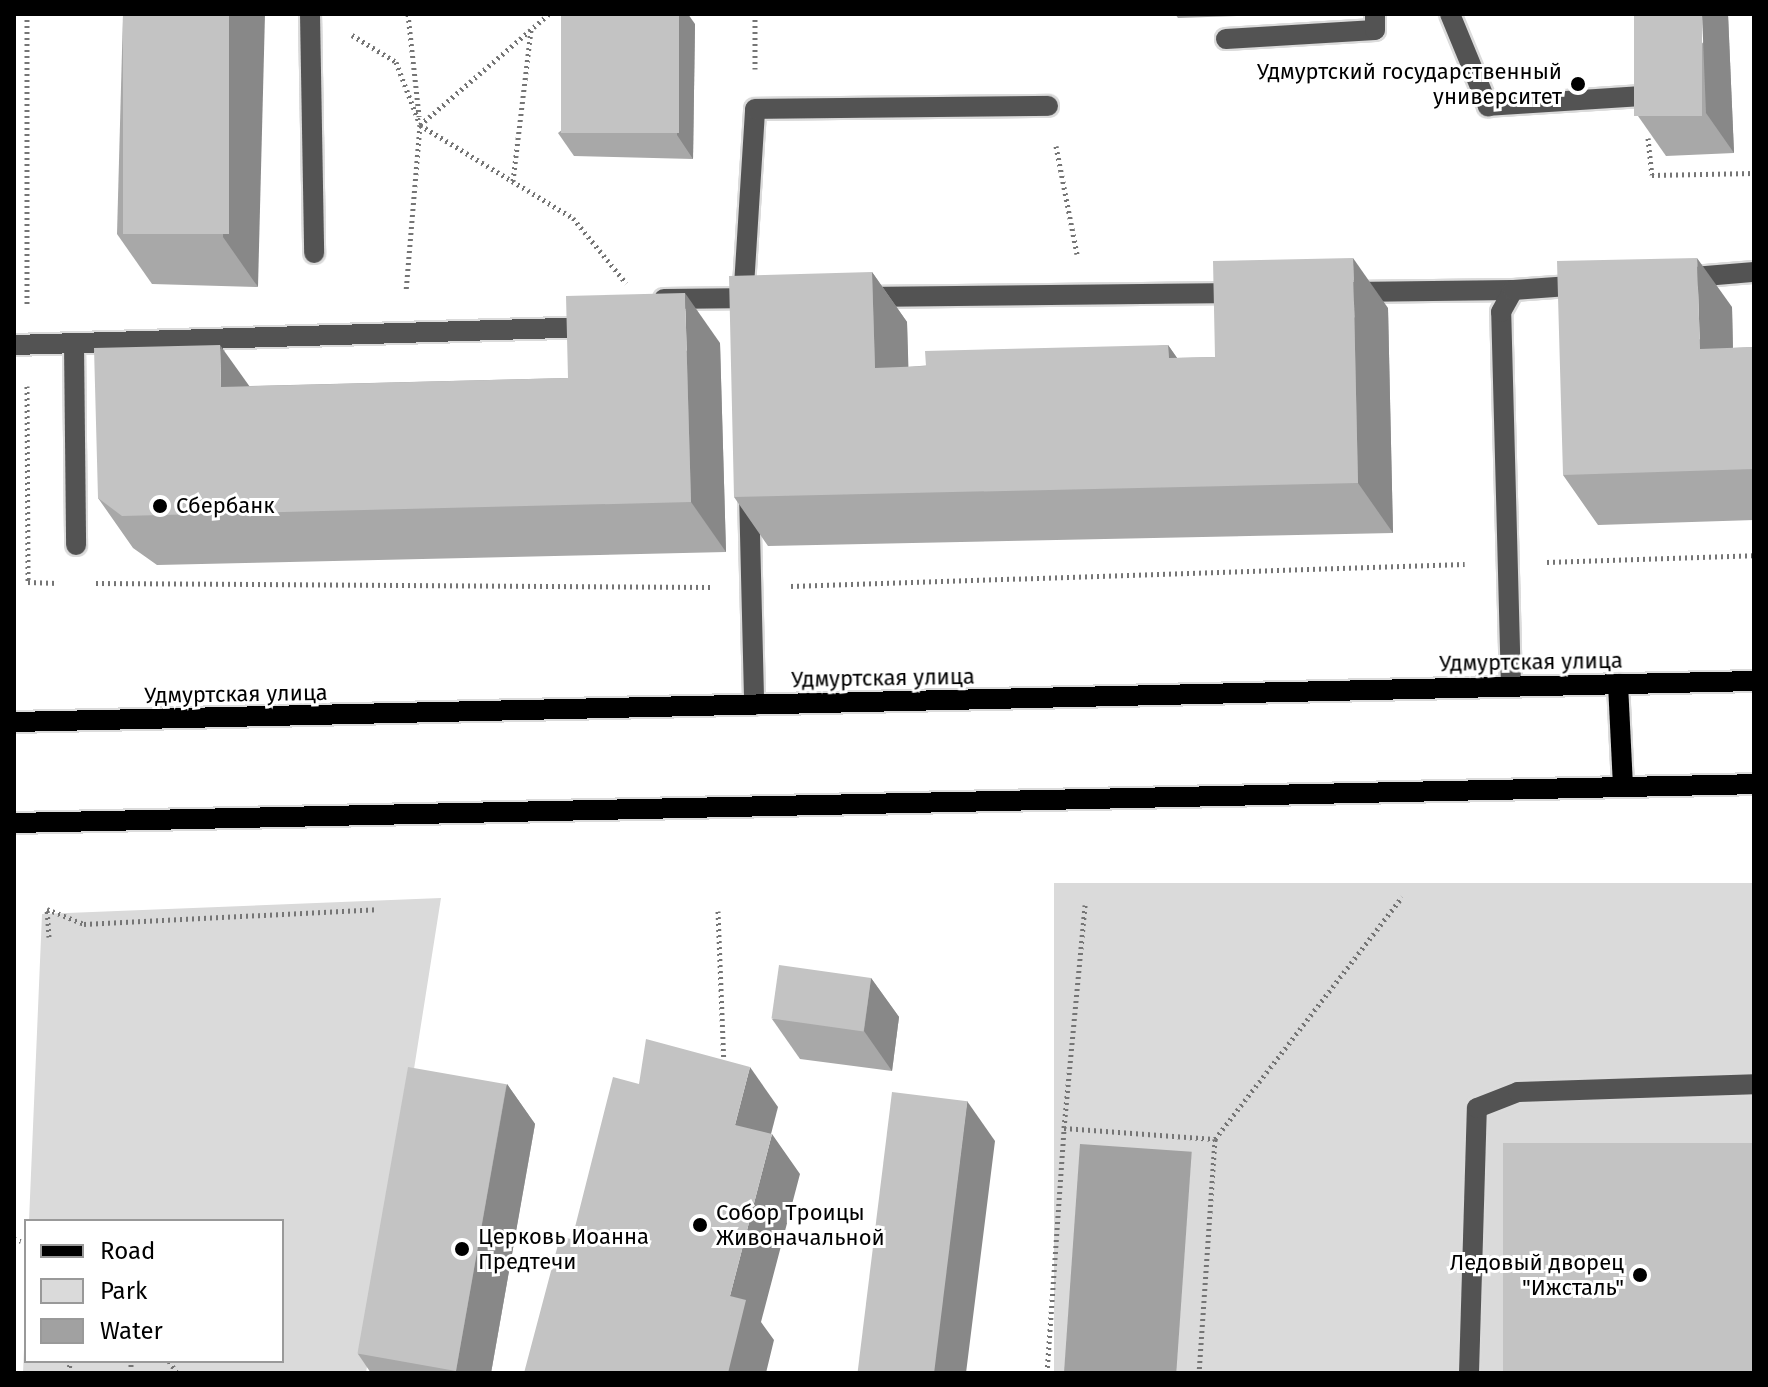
<!DOCTYPE html>
<meta charset="utf-8">
<style>
body{margin:0}
#map{position:relative;width:1768px;height:1387px;overflow:hidden;background:#fff;font-family:"Fira Sans",sans-serif}
div>[style]{position:absolute}
[style*='--x']{left:calc(var(--x)*1px);top:calc(var(--y)*1px);width:calc(var(--w)*1px);rotate:calc(var(--a)*1deg)}
.green>*{inset:0;background:#dadada;transform-origin:0 0}
.water>*{inset:0;background:#a1a1a1;transform-origin:0 0}
.path>*{height:5px;margin-top:-2.5px;transform-origin:0;background:repeating-linear-gradient(90deg,#757575 0 2px,transparent 0 6px)}
.roads{filter:drop-shadow(2px 0 #dbdbdb) drop-shadow(-2px 0 #dbdbdb) drop-shadow(0 2px #dbdbdb) drop-shadow(0 -2px #dbdbdb)}
.minor>*{height:20px;margin:-10px;padding:0 10px;transform-origin:10px;border-radius:10px;background:#535353}
.major>*{height:20px;margin:-10px;padding:0 10px;transform-origin:10px;border-radius:10px;background:#000}
.wall>*{inset:0;background:#a8a8a8}
.shaded-wall>*{inset:0;background:#888}
.building>*{inset:0;background:#c3c3c3;transform-origin:0 0}
.dots>*{width:22px;height:22px;translate:-50% -50%;box-sizing:border-box;border:4px solid #fff;border-radius:50%}
span{translate:-50% -50%;white-space:nowrap;text-align:center;line-height:1.15;-webkit-text-stroke:6px #fff;paint-order:stroke}
.poi-label{font-size:22px;color:#000}
.right{translate:-100% -50%;text-align:right}
.left{translate:0 -50%;text-align:left}
.street-label{font-size:22px;color:#000}
.frame{position:absolute;inset:0;border:16px solid #000;pointer-events:none}
.legend{position:absolute;left:24px;top:1219px;width:260px;height:144px;box-sizing:border-box;background:#fff;border:2px solid #999;margin:0;padding:10px 14px;list-style:none;font-size:24px;color:#000}
.legend li{display:flex;align-items:center;gap:16px;height:40px}
.legend b{width:40px;border:2px solid #999}
</style>
<div id="map">
<div class="green">
<div style="left:1754px;top:883px;width:490px;height:700px;rotate:90deg"></div>
<div style="clip-path:polygon(441px 898px,366px 1373px,23px 1373px,26px 1300px,26px 1361px,282px 1361px,282px 1221px,29px 1221px,42px 914px)"></div>
</div>
<div class="water">
<div style="left:1080px;top:1144px;width:112px;height:229px;rotate:4deg"></div>
</div>
<div class="path">
<div style="--x:27;--y:14;--w:290;--a:90"></div>
<div style="--x:408;--y:14;--w:103;--a:83.8"></div>
<div style="--x:755;--y:14;--w:55;--a:90"></div>
<div style="--x:352;--y:35;--w:52;--a:31.5"></div>
<div style="--x:396;--y:62;--w:67;--a:69.1"></div>
<div style="--x:420;--y:125;--w:167;--a:94.8"></div>
<div style="--x:420;--y:125;--w:179;--a:31.3"></div>
<div style="--x:573;--y:218;--w:84;--a:50.8"></div>
<div style="--x:420;--y:125;--w:170;--a:-40.7"></div>
<div style="--x:1648;--y:138;--w:37;--a:84"></div>
<div style="--x:1652;--y:175;--w:102;--a:-1.1"></div>
<div style="--x:1056;--y:146;--w:110;--a:79"></div>
<div style="--x:513;--y:181;--w:153;--a:-83.2"></div>
<div style="--x:27;--y:386;--w:196;--a:89.7"></div>
<div style="--x:28;--y:582;--w:30;--a:2"></div>
<div style="--x:1547;--y:562;--w:207;--a:-1.9"></div>
<div style="--x:96;--y:583;--w:614;--a:0.37"></div>
<div style="--x:791;--y:586;--w:674;--a:-1.87"></div>
<div style="--x:718;--y:911;--w:155;--a:87.8"></div>
<div style="--x:49;--y:937;--w:28;--a:-94"></div>
<div style="--x:47;--y:909;--w:40;--a:22"></div>
<div style="--x:84;--y:924;--w:293;--a:-2.9"></div>
<div style="--x:1064;--y:1128;--w:224;--a:-84.6"></div>
<div style="--x:1215;--y:1139;--w:306;--a:-52.3"></div>
<div style="--x:14;--y:1239;--w:7;--a:16"></div>
<div style="--x:169;--y:1361;--w:14;--a:56"></div>
<div style="--x:69;--y:1373;--w:12;--a:-85"></div>
<div style="--x:131;--y:1373;--w:9;--a:-90"></div>
<div style="--x:1047;--y:1373;--w:246;--a:-86"></div>
<div style="--x:1064;--y:1128;--w:151;--a:4.2"></div>
<div style="--x:1215;--y:1139;--w:235;--a:93.9"></div>
</div>
<div class="roads">
<div class="minor">
<div style="--x:310;--y:14;--w:239;--a:89"></div>
<div style="--x:1450;--y:14;--w:100;--a:67.6"></div>
<div style="--x:1488;--y:106;--w:156;--a:-3.7"></div>
<div style="--x:1226;--y:39;--w:149;--a:-3.5"></div>
<div style="--x:1375;--y:30;--w:16;--a:-90"></div>
<div style="--x:1682;--y:278;--w:72;--a:-4.8"></div>
<div style="--x:1352;--y:292;--w:161;--a:-0.7"></div>
<div style="--x:864;--y:297;--w:376;--a:-0.6"></div>
<div style="--x:664;--y:299;--w:92;--a:-0.6"></div>
<div style="--x:743;--y:302;--w:193;--a:-86.4"></div>
<div style="--x:755;--y:109;--w:293;--a:-0.6"></div>
<div style="--x:74;--y:344;--w:201;--a:89.4"></div>
<div style="--x:14;--y:345;--w:578;--a:-1.78"></div>
<div style="--x:749;--y:493;--w:212;--a:88.6"></div>
<div style="--x:1511;--y:687;--w:375;--a:-91.5"></div>
<div style="--x:1501;--y:312;--w:25;--a:-61"></div>
<div style="--x:1513;--y:290;--w:69;--a:-4.1"></div>
<div style="--x:1469;--y:1373;--w:265;--a:-88.3"></div>
<div style="--x:1477;--y:1108;--w:44;--a:-21.3"></div>
<div style="--x:1518;--y:1092;--w:236;--a:-1.9"></div>
</div>
<div class="major">
<div style="--x:1618;--y:684;--w:103;--a:87.2"></div>
<div style="--x:14;--y:722;--w:1740;--a:-1.35"></div>
<div style="--x:14;--y:823;--w:1740;--a:-1.28"></div>
</div>
</div>
<div class="wall">
<div style="clip-path:polygon(123px 14px,258px 287px,152px 284px,117px 234px)"></div>
<div style="clip-path:polygon(1175px 14px,1296px 14px,1178px 18px)"></div>
<div style="clip-path:polygon(1728px 14px,1734px 153px,1666px 156px,1638px 116px)"></div>
<div style="clip-path:polygon(695px 24px,693px 159px,574px 156px,558px 133px)"></div>
<div style="clip-path:polygon(872px 272px,907px 322px,908px 367px,1168px 345px,1177px 358px,1215px 357px,1388px 308px,1393px 533px,768px 546px,734px 497px)"></div>
<div style="clip-path:polygon(1732px 307px,1733px 348px,1754px 347px,1754px 520px,1598px 525px,1563px 475px)"></div>
<div style="clip-path:polygon(720px 343px,726px 552px,157px 565px,133px 548px,98px 498px,250px 386px,568px 378px)"></div>
<div style="clip-path:polygon(871px 978px,899px 1017px,892px 1071px,800px 1059px,772px 1019px)"></div>
<div style="clip-path:polygon(507px 1084px,535px 1124px,491px 1373px,371px 1373px,358px 1354px)"></div>
</div>
<div class="shaded-wall">
<div style="clip-path:polygon(229px 14px,265px 14px,258px 287px,223px 237px)"></div>
<div style="clip-path:polygon(679px 14px,688px 14px,695px 24px,693px 159px,677px 135px)"></div>
<div style="clip-path:polygon(1702px 14px,1728px 14px,1734px 153px,1706px 113px)"></div>
<div style="clip-path:polygon(1353px 258px,1388px 308px,1393px 533px,1358px 483px)"></div>
<div style="clip-path:polygon(1697px 258px,1732px 307px,1734px 399px,1700px 349px)"></div>
<div style="clip-path:polygon(872px 272px,907px 322px,910px 418px,875px 368px)"></div>
<div style="clip-path:polygon(685px 293px,720px 343px,726px 552px,691px 502px)"></div>
<div style="clip-path:polygon(220px 345px,255px 394px,221px 387px)"></div>
<div style="clip-path:polygon(1168px 345px,1203px 395px,1169px 358px)"></div>
<div style="clip-path:polygon(871px 978px,899px 1017px,892px 1071px,864px 1031px)"></div>
<div style="clip-path:polygon(750px 1067px,778px 1107px,763px 1165px,735px 1125px)"></div>
<div style="clip-path:polygon(507px 1084px,535px 1124px,491px 1373px,458px 1373px,456px 1371px)"></div>
<div style="clip-path:polygon(967px 1101px,995px 1141px,966px 1373px,933px 1373px)"></div>
<div style="clip-path:polygon(772px 1134px,800px 1174px,761px 1322px,774px 1340px,766px 1373px,728px 1373px,730px 1296px)"></div>
</div>
<div class="building">
<div style="left:123px;top:14px;width:106px;height:220px"></div>
<div style="left:561px;top:14px;width:118px;height:119px"></div>
<div style="left:1634px;top:14px;width:68px;height:102px"></div>
<div style="clip-path:polygon(1353px 258px,1358px 483px,734px 497px,729px 276px,872px 272px,875px 368px,926px 366px,925px 351px,1168px 345px,1169px 358px,1215px 357px,1213px 261px)"></div>
<div style="clip-path:polygon(1697px 258px,1700px 349px,1754px 347px,1754px 469px,1563px 475px,1557px 261px)"></div>
<div style="clip-path:polygon(685px 293px,691px 502px,122px 516px,98px 498px,94px 348px,220px 345px,221px 387px,568px 378px,566px 296px)"></div>
<div style="left:779px;top:965px;width:93px;height:54px;rotate:8deg"></div>
<div style="clip-path:polygon(646px 1039px,750px 1067px,735px 1125px,772px 1134px,730px 1296px,746px 1300px,728px 1373px,524px 1373px,560px 1237px,572px 1239px,613px 1077px,639px 1084px)"></div>
<div style="left:408px;top:1067px;width:100px;height:291px;rotate:10deg"></div>
<div style="left:892px;top:1092px;width:76px;height:283px;rotate:7deg"></div>
<div style="left:1754px;top:1143px;width:230px;height:251px;rotate:90deg"></div>
</div>
<div class="dots">
<div style="left:1578px;top:84px;background:#000"></div>
<div style="left:160px;top:506px;background:#000"></div>
<div style="left:700px;top:1225px;background:#000"></div>
<div style="left:462px;top:1249px;background:#000"></div>
<div style="left:1640px;top:1275px;background:#000"></div>
</div>
<div class="poi-label">
<span class="right" style="left:1562px;top:84px">Удмуртский государственный<br>университет</span>
<span class="left" style="left:176px;top:506px">Сбербанк</span>
<span class="left" style="left:716px;top:1225px">Собор Троицы<br>Живоначальной</span>
<span class="left" style="left:478px;top:1249px">Церковь Иоанна<br>Предтечи</span>
<span class="right" style="left:1624px;top:1275px">Ледовый дворец<br>"Ижсталь"</span>
</div>
<div class="street-label">
<span style="left:1531px;top:662px;rotate:-1deg">Удмуртская улица</span>
<span style="left:883px;top:678px;rotate:-1deg">Удмуртская улица</span>
<span style="left:236px;top:694px;rotate:-1deg">Удмуртская улица</span>
</div>
<div class="frame"></div>
<ul class="legend">
<li><b style="height:10px;background:#000"></b>Road</li>
<li><b style="height:22px;background:#dadada"></b>Park</li>
<li><b style="height:22px;background:#a1a1a1"></b>Water</li>
</ul>
</div>
